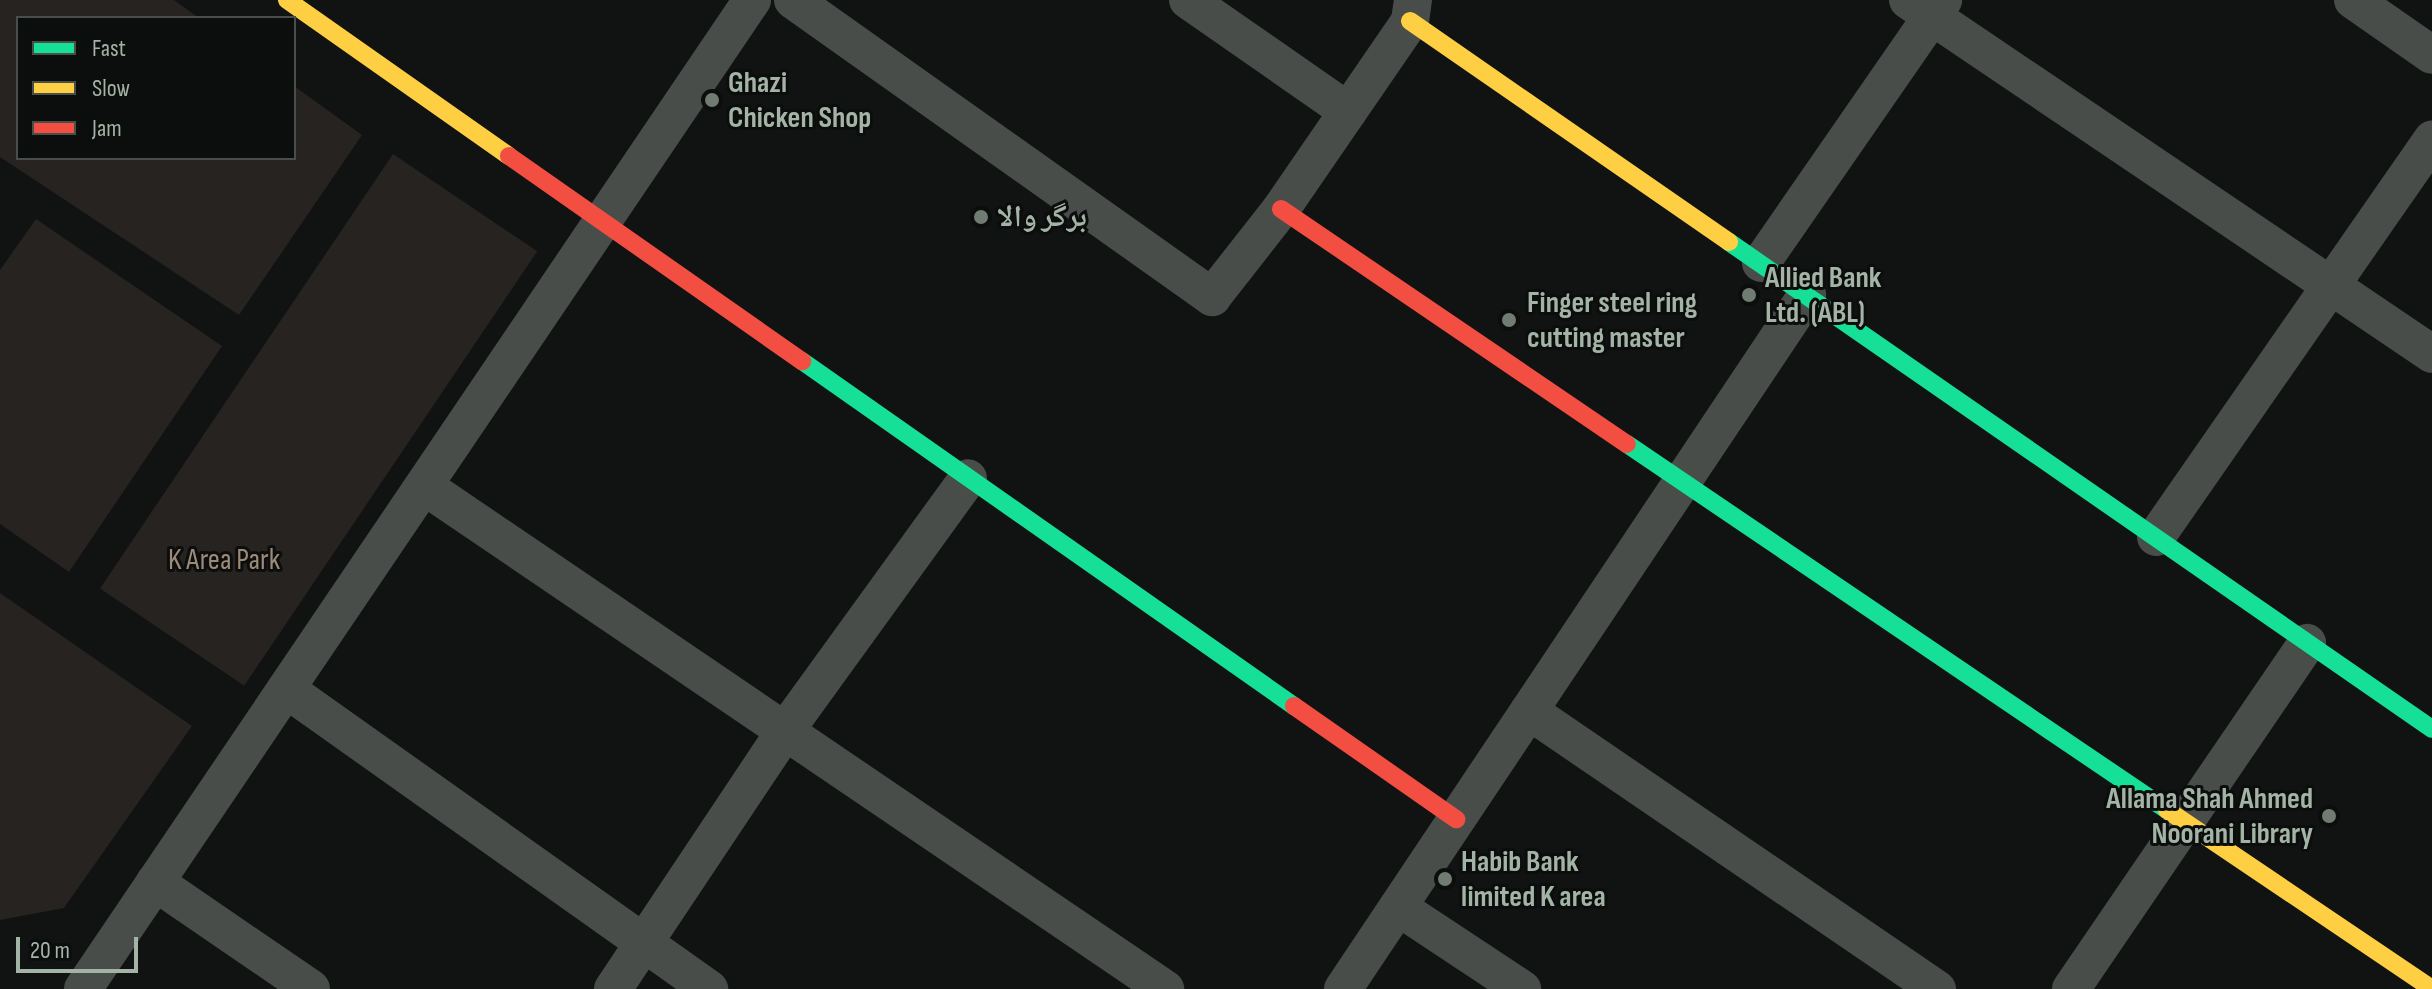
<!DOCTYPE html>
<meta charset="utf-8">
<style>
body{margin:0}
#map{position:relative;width:2432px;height:989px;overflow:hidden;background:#111212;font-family:"Sofia Sans Condensed","Noto Naskh Arabic",sans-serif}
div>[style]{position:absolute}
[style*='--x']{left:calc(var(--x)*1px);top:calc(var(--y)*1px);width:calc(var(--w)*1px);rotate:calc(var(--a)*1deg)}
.green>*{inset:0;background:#272320;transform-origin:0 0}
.street>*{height:38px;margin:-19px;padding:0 19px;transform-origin:19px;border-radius:19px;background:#494d4a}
.fast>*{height:18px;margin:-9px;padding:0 9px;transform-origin:9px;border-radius:9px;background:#16e098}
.slow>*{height:18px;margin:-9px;padding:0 9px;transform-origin:9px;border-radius:9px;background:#ffcf43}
.jam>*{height:18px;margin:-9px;padding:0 9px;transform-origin:9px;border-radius:9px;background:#f24e42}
.dots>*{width:22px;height:22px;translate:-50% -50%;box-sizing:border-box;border:4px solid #0c0d0d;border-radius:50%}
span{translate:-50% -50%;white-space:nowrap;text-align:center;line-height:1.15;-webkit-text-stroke:6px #0c0d0d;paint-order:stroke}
.poi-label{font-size:30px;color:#a3b3a5;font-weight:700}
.left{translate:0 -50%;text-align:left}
.right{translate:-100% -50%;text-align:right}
.park-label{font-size:30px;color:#9d8b7a}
.legend{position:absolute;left:16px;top:16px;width:280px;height:144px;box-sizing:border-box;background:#0c0d0d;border:2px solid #484f4a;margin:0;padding:10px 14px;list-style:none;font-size:24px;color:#a3b3a5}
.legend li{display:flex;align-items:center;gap:16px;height:40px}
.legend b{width:40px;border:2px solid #484f4a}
.scale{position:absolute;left:16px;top:937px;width:122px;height:36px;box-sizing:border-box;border:4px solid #a3b3a5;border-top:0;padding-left:10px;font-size:24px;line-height:28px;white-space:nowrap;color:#a3b3a5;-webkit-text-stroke:6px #0c0d0d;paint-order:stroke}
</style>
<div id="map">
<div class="green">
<div style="clip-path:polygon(0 0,174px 0,199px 18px,18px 18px,18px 158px,294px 158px,294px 86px,362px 135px,239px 315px,0 157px)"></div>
<div style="left:393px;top:154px;width:174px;height:524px;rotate:34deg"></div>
<div style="clip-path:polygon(36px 219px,222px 346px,69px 572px,0 524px,0 270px)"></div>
<div style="clip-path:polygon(0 593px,192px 726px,64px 908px,0 920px)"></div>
</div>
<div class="street">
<div style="--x:793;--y:0;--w:514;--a:35.33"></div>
<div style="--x:1212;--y:297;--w:112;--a:-51.9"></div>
<div style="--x:1281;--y:209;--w:228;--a:-55.5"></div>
<div style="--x:1410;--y:21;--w:21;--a:-82"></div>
<div style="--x:1188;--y:0;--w:195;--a:34.8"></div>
<div style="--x:1908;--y:0;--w:632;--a:34.04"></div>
<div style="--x:2353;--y:0;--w:96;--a:34.8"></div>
<div style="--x:1761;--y:263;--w:320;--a:-55.3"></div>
<div style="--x:424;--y:486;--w:896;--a:34.17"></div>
<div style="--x:2156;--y:537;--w:484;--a:-55.2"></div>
<div style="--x:286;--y:689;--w:519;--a:35.35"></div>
<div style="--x:1529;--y:711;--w:494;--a:34.3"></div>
<div style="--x:155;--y:882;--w:189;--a:34.4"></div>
<div style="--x:1398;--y:907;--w:149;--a:33.5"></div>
<div style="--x:83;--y:989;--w:1194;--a:-55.92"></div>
<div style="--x:613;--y:989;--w:310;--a:-56.3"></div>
<div style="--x:785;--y:731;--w:312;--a:-54.1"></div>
<div style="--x:1343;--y:989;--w:835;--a:-56.23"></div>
<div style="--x:2071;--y:989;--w:419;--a:-55.7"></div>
</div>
<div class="fast">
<div style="--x:1729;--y:242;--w:855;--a:34.71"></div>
<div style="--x:802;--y:361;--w:601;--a:35.04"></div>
<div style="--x:1627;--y:444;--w:652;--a:34.13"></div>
</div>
<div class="slow">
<div style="--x:287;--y:0;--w:271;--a:35.1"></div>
<div style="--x:1410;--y:21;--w:388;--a:34.7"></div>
<div style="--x:2167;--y:810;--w:320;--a:34"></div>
</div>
<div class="jam">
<div style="--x:509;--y:156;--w:358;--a:35"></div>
<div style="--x:1281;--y:209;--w:418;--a:34.2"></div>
<div style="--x:1294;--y:706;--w:198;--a:34.9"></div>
</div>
<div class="dots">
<div style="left:712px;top:100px;background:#707b72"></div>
<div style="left:981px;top:217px;background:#707b72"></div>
<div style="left:1749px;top:295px;background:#707b72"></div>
<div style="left:1509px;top:320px;background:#707b72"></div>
<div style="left:2329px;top:816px;background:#707b72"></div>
<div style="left:1445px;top:879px;background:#707b72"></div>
</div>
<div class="poi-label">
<span class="left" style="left:728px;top:100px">Ghazi<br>Chicken Shop</span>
<span class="left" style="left:997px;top:217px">برگر والا</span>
<span class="left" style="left:1765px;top:295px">Allied Bank<br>Ltd. (ABL)</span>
<span class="left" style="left:1527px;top:320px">Finger steel ring<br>cutting master</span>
<span class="right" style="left:2313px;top:816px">Allama Shah Ahmed<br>Noorani Library</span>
<span class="left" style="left:1461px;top:879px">Habib Bank<br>limited K area</span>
</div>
<div class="park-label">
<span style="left:224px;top:560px">K Area Park</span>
</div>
<ul class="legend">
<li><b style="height:10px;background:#16e098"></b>Fast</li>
<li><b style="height:10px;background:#ffcf43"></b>Slow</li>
<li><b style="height:10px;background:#f24e42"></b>Jam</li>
</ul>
<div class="scale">20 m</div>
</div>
